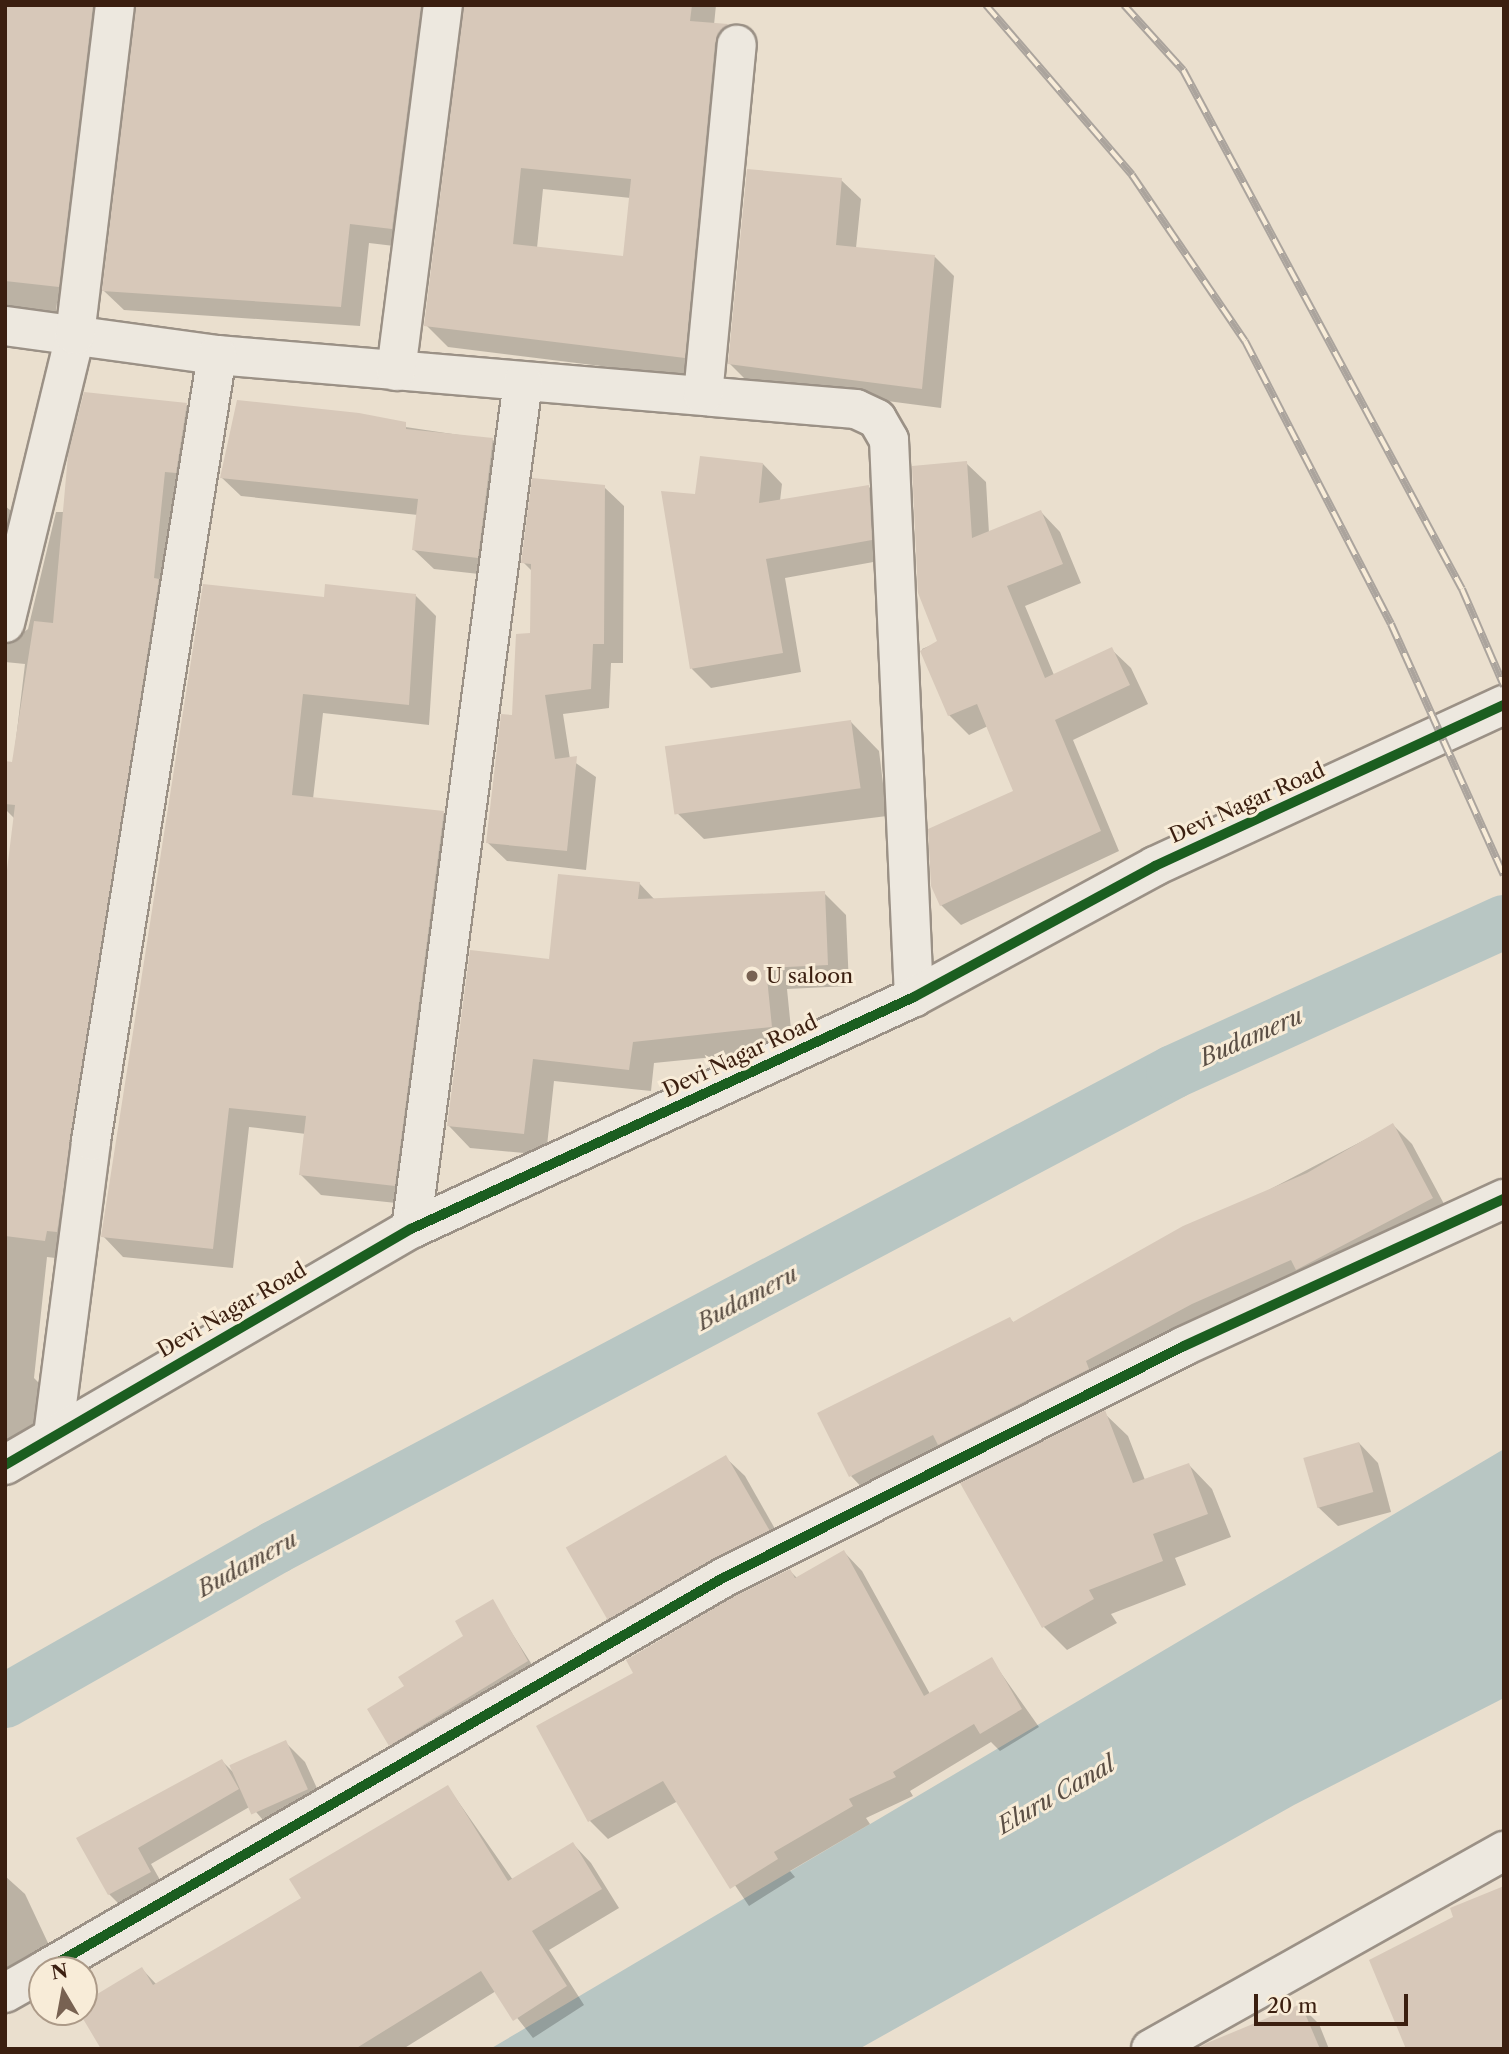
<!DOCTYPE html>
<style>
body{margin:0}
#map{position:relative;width:1509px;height:2054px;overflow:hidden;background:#eadfce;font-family:"Libre Caslon Text",serif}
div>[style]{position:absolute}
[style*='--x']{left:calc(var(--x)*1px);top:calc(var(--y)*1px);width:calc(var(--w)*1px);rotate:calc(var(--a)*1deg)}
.water>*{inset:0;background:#b8c6c3}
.shadow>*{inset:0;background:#0003}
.canal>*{height:54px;margin:-27px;padding:0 27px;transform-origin:27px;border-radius:27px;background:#b8c6c3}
.building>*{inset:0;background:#d7c8b9;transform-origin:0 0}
.roads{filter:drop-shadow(2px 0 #9b9186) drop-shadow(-2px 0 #9b9186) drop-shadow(0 2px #9b9186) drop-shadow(0 -2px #9b9186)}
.street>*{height:38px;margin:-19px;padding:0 19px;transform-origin:19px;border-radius:19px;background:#ede8df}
.secondary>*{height:38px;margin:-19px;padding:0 19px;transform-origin:19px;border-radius:19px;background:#ede8df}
.rail>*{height:8px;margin-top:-4px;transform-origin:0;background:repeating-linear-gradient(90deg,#f8ecd8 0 16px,#aba49d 0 32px);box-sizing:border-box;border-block:2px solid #aba49d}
.cycleway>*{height:10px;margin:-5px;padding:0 5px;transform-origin:5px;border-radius:5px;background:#1b5e20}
.dots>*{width:19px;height:19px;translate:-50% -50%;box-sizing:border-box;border:4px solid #f8ecd8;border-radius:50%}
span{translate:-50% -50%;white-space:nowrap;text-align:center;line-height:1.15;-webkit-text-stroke:6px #f8ecd8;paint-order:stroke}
.street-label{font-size:21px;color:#3b1f10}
.poi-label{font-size:21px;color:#3b1f10}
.left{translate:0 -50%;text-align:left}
.water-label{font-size:23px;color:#5a4e44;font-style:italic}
.frame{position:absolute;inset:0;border:7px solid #3b1f10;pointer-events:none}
.north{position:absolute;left:28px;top:1956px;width:70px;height:70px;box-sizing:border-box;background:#f8ecd8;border:2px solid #ac9a88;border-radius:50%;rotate:350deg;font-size:19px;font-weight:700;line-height:28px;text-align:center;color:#3b1f10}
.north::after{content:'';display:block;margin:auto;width:24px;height:32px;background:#786252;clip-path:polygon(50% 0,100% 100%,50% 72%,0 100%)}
.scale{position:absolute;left:1254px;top:1994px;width:154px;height:32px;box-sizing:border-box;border:4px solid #3b1f10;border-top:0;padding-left:9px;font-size:21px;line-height:24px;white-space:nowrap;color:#3b1f10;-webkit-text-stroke:5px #f8ecd8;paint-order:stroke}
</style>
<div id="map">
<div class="water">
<div style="clip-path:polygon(1504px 1449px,1504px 1698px,1294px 1805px,859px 2049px,490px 2049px)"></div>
</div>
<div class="shadow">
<div style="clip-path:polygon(5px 5px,130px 5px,78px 305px,57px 303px,56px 312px,5px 307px)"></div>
<div style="clip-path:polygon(138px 5px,446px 5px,411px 248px,369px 243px,360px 326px,124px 310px,104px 291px)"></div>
<div style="clip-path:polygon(evenodd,601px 5px,716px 5px,714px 25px,727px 26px,749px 48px,706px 379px,448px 347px,426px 325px,601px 5px,543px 189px,631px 198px,625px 257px,537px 248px,543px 189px)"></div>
<div style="clip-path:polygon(841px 180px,861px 199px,856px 248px,935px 257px,954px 276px,941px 408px,749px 383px,730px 364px)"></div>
<div style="clip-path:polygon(238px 402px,493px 440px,512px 459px,497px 576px,434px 569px,414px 550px,418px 515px,241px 496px,221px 477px)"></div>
<div style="clip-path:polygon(186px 405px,206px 425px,64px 1259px,47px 1257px,34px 1378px,45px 1389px,33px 1453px,5px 1450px,5px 901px,15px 819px,5px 809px,5px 763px,13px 764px,25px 664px,5px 662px,5px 646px,28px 629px,56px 512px,64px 512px)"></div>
<div style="clip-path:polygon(966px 463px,986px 482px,989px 533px,1041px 512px,1060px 532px,1081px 583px,1025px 606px,1054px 675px,1111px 649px,1131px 668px,1148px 704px,1073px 740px,1119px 851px,961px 925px,941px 905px,1016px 792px,988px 726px,969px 735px,949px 715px,922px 649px,939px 642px)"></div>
<div style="clip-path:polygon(763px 464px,782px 484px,780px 501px,869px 487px,888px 506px,890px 559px,785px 578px,801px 672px,711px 688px,692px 669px,697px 496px)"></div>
<div style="clip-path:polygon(604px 487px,624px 506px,623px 663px,611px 663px,609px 708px,563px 714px,570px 759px,596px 777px,586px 870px,507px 861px,487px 842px,532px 635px,533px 572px,523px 562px)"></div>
<div style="clip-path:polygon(5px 506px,30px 526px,5px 628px)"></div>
<div style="clip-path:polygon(415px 595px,436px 616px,429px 725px,323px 713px,313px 799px,443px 813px,463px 833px,415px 1205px,321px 1195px,301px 1175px,306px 1134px,249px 1127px,233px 1268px,123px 1257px,103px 1236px,326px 599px)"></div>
<div style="clip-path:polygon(851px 722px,879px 751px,887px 816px,704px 839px,675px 811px)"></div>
<div style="clip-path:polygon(639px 883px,655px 900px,824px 893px,846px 915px,849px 986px,787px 989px,793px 1049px,654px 1063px,651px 1091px,554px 1081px,546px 1155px,470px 1148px,449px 1126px,550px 961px)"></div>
<div style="clip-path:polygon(1393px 1125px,1412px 1144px,1451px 1217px,869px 1495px,851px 1476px,1010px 1319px,1014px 1323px)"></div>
<div style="clip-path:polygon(1104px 1413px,1128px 1436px,1145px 1480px,1189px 1465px,1212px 1489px,1231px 1537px,1175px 1558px,1186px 1585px,1111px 1614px,1117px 1623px,1067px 1650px,1043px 1626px)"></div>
<div style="clip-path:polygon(1359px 1443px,1378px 1463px,1391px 1512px,1338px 1526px,1318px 1507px)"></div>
<div style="clip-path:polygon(725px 1457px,745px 1476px,787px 1550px,626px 1639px,606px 1620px)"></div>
<div style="clip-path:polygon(844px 1552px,862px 1571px,930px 1694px,991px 1659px,1039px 1727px,1000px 1751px,991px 1742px,910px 1791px,913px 1796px,866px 1818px,870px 1824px,790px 1871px,795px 1877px,749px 1906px,678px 1801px,608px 1839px,590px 1821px,538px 1727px,635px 1674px,790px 1571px,797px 1578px)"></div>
<div style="clip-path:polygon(492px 1602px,536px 1671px,400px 1754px,391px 1745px,407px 1687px,466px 1636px)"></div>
<div style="clip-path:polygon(285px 1742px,305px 1762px,326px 1808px,274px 1833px,251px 1806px,151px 1864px,164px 1887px,124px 1909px,109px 1894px,78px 1838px,222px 1761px,236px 1775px)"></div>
<div style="clip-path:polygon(448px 1787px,513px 1880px,573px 1844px,591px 1863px,619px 1908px,549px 1950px,584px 2005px,533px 2038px,496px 1991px,403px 2049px,103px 2049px,142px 1969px,157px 1985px,303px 1898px)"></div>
<div style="clip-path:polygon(5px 1876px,25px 1894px,56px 1960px,5px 1986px)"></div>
<div style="clip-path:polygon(1301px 2006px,1319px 2024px,1329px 2049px,1253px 2049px)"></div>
</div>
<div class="canal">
<div style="--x:5;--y:1701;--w:312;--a:-29.6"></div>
<div style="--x:276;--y:1547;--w:1015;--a:-27.9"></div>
<div style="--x:1173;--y:1072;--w:363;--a:-24.4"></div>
</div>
<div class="building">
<div style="clip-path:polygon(5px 5px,93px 5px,59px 287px,5px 281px)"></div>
<div style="clip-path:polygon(136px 5px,421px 5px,392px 229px,350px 224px,341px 307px,102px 291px)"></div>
<div style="clip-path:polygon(evenodd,464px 5px,692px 5px,690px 21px,728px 24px,715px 43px,685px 358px,424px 326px,464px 5px,521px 168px,631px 179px,623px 256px,513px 244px,521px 168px)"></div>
<div style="clip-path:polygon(747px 169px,842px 178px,836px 245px,935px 255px,922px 389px,728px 364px)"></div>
<div style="clip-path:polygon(84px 392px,187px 403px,176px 473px,165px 472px,154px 578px,159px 579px,57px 1232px,47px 1231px,45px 1241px,5px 1236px,5px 886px,15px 805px,5px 804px,5px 761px,12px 762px,34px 621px,53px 623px,68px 455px)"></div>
<div style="clip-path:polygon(237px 400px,359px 413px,406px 422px,406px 429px,493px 438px,478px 558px,412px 550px,418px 499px,220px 478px)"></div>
<div style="clip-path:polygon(700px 456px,763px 463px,759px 503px,869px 485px,872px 540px,766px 559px,783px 653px,690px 669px,661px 491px,695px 494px)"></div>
<div style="clip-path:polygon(967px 461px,972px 538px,1041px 510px,1063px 564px,1007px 586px,1045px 678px,1112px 647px,1130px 685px,1055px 720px,1101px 831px,940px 906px,931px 886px,928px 829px,1013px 791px,977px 704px,948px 716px,920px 651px,937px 641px,918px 593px,912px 466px)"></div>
<div style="clip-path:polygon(532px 478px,605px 485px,604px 644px,593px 644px,591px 689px,545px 695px,555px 759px,577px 756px,567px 851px,486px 843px,501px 714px,512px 715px,516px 634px,530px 633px,531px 564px,521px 563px)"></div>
<div style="clip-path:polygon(203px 584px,324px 597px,325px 584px,416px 594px,409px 705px,303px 694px,292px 795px,444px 811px,395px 1186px,299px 1175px,306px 1116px,229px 1108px,213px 1249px,101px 1237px)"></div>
<div style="left:851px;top:720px;width:69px;height:188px;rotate:82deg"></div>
<div style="clip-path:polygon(558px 874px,640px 882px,638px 899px,825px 891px,828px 965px,766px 968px,772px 1027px,633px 1042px,629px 1070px,533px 1059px,524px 1134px,447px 1126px,470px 950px,549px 959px)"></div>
<div style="clip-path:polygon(1393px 1123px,1433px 1198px,1296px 1270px,1291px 1260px,1192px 1304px,1086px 1361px,1089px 1369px,938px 1445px,933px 1435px,849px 1477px,817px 1413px,1010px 1317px,1013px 1322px,1183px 1226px,1307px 1173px)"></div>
<div style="clip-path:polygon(1105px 1410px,1133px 1483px,1189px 1463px,1208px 1514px,1153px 1534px,1163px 1561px,1089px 1590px,1094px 1599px,1042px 1628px,960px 1483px)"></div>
<div style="left:1359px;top:1442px;width:52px;height:58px;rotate:74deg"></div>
<div style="left:726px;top:1455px;width:87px;height:185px;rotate:60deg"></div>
<div style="clip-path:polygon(844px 1550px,924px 1696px,992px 1657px,1022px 1709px,980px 1734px,974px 1724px,893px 1772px,896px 1777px,849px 1799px,853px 1806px,774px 1852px,778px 1859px,730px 1889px,663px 1781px,588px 1822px,536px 1726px,633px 1673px,626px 1660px,733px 1597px,790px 1569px,795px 1578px)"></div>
<div style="clip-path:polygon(493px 1599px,528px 1661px,389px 1746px,367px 1709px,404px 1686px,398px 1677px,463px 1636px,455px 1621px)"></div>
<div style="left:286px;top:1740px;width:54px;height:62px;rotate:66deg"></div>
<div style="clip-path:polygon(222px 1759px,239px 1789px,138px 1848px,151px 1872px,108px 1895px,76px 1838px)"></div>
<div style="clip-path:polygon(448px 1785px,508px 1881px,573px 1842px,602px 1889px,532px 1931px,567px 1986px,513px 2021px,481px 1971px,355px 2049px,101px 2049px,79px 2012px,84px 2002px,142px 1967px,153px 1985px,261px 1922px,301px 1898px,289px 1879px)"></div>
<div style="clip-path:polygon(1504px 1886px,1504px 2049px,1406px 2049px,1369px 1960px,1453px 1917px,1450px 1908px)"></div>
<div style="clip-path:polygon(1301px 2004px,1320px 2049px,1196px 2049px,1207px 2043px)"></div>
</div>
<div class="roads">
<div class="street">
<div style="--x:5;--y:326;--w:214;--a:7.8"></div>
<div style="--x:217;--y:355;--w:641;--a:4.83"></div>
<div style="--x:856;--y:409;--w:23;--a:25"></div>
<div style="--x:877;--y:419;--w:24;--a:60"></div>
<div style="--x:889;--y:440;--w:558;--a:87.43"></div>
<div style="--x:396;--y:371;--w:369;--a:-82.7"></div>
<div style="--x:703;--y:395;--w:352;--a:-84.5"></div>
<div style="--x:5;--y:623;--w:296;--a:-76.3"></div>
<div style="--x:75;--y:335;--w:332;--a:-83.1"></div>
<div style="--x:411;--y:1229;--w:854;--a:-82.47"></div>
<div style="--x:53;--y:1435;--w:296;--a:-82.6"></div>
<div style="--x:91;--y:1141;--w:796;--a:-80.89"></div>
<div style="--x:45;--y:1970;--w:783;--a:-30.04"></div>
<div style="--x:723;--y:1578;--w:516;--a:-26.71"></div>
<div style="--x:1184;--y:1346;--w:352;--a:-24.7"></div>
<div style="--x:5;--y:1993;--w:43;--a:-29.6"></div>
</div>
<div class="secondary">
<div style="--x:5;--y:1465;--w:470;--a:-30.2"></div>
<div style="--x:411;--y:1229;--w:554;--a:-24.76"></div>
<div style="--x:914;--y:997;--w:274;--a:-28.5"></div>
<div style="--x:1155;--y:866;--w:384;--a:-24.8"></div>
<div style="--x:1151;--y:2049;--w:405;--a:-29.3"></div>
</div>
</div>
<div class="rail">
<div style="--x:986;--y:5;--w:224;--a:49.3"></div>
<div style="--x:1132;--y:175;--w:201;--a:55.8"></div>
<div style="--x:1245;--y:341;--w:318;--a:62.7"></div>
<div style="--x:1391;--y:624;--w:275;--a:65.8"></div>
<div style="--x:1124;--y:5;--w:88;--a:47.8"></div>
<div style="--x:1183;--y:70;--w:589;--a:61.74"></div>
<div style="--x:1462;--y:589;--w:106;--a:66.6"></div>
</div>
<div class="cycleway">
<div style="--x:5;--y:1465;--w:470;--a:-30.2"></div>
<div style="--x:411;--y:1229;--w:554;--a:-24.76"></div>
<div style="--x:914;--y:997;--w:274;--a:-28.5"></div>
<div style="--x:1155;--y:866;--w:384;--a:-24.8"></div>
<div style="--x:45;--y:1970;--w:783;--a:-30.04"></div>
<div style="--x:723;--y:1578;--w:516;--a:-26.71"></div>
<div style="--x:1184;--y:1346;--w:352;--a:-24.7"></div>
</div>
<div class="dots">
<div style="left:752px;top:976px;background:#786252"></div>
</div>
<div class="street-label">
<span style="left:1247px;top:803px;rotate:-24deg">Devi Nagar Road</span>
<span style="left:740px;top:1056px;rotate:-25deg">Devi Nagar Road</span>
<span style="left:232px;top:1310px;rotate:-30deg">Devi Nagar Road</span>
</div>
<div class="poi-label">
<span class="left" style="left:766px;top:976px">U saloon</span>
</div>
<div class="water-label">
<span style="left:1251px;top:1037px;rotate:-24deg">Budameru</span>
<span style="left:747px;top:1298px;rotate:-28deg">Budameru</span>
<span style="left:247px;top:1564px;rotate:-29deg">Budameru</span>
<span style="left:1056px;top:1795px;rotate:-30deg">Eluru Canal</span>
</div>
<div class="frame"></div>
<div class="north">N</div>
<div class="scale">20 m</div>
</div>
